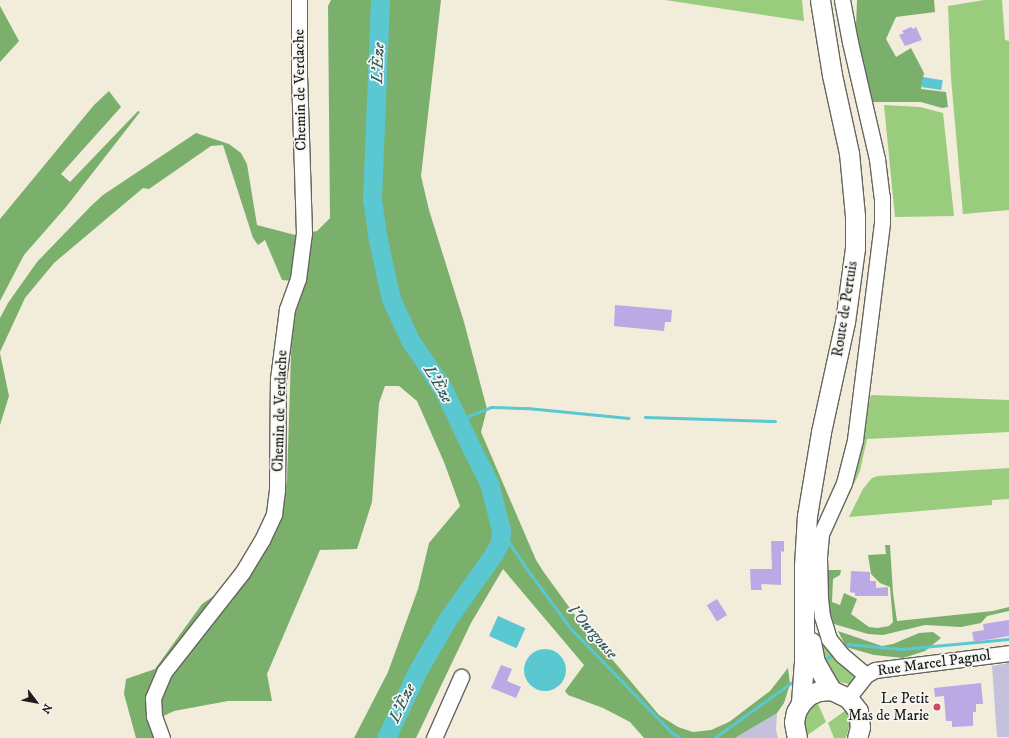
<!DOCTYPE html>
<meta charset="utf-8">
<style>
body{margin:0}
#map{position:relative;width:1009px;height:738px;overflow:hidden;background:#f2ecdb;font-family:"IM FELL DW Pica",serif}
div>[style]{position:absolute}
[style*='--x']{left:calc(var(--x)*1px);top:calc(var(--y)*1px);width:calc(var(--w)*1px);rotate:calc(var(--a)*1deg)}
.industrial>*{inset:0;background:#c3c1db}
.green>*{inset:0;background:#99cc7c}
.forest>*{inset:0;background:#7ab06c}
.water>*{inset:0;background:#5ac7d1;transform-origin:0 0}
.round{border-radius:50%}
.stream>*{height:3px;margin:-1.5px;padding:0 1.5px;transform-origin:1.5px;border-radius:1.5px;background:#5ac7d1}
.river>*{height:19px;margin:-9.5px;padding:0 9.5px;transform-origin:9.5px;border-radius:9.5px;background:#5ac7d1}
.building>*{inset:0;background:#baa9e5;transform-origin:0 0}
.roads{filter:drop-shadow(1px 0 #67655f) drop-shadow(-1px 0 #67655f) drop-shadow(0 1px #67655f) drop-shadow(0 -1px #67655f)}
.minor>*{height:15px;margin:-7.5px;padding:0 7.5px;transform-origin:7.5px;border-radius:7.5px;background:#fff}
.major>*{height:19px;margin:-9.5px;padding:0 9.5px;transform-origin:9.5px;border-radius:9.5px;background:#fff}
.dots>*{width:11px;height:11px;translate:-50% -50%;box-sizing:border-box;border:2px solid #f6f6f2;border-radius:50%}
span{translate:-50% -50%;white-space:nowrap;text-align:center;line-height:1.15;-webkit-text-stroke:3.5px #f6f6f2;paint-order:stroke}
.street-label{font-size:15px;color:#1c1c1c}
.poi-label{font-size:15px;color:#1c1c1c}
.right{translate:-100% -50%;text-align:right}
.water-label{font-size:16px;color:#32585b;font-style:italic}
.north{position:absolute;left:16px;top:682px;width:40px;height:40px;-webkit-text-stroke:3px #f6f6f2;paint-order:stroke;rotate:122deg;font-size:11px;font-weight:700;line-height:16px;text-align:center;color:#1c1c1c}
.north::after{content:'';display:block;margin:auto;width:14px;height:18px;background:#1c1c1c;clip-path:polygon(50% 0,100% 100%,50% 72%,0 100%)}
</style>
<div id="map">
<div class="industrial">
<div style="clip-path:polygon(1009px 663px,1009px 737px,997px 737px,992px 666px)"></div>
<div style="clip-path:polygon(777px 713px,776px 730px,778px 738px,735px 738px)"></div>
</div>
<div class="green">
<div style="clip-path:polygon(665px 0,802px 0,804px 21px)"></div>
<div style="clip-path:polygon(984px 0,1002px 0,1005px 40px,1009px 41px,1009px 210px,963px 214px,951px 78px,948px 6px)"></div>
<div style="clip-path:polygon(884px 105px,920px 107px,943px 113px,954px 216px,895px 217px)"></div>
<div style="clip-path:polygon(871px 395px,1009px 400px,1009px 432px,867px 439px,860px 471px,854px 484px,846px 492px)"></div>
<div style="clip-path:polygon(1009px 468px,1009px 499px,992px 500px,992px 505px,849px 517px,863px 489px,872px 478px,878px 476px)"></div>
<div style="clip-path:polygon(819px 634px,837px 661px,855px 674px,852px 682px,849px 684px,835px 681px,821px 652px,817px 635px)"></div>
<div style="clip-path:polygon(817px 702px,826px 722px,806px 736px,802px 724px,804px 716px,808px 709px)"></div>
<div style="clip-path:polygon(846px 710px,850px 722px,847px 735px,845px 738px,834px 738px,828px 723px)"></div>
</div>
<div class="forest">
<div style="clip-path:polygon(331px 0,441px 0,421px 176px,429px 210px,464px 322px,487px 409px,481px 432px,536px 560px,543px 571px,574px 614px,659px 715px,678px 727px,693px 732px,711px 730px,729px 722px,770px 691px,788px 668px,790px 684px,784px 703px,777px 713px,735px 738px,644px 738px,630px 722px,603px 708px,568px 695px,565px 691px,584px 665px,503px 569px,471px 623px,416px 738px,354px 738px,388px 672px,418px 589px,429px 543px,460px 506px,444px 462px,417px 401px,399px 386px,385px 386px,379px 403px,372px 502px,357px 549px,320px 550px,267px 674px,272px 701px,228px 701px,174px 711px,151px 722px,158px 738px,136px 738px,124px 694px,126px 679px,155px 669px,202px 604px,248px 573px,276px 530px,282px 511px,287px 480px,292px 324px,305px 282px,282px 280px,265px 240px,258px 245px,253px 238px,223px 145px,211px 146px,149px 189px,143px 188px,54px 263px,25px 298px,0 352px,0 318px,8px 303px,37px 262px,91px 206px,103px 195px,196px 133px,229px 144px,241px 153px,247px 164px,257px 225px,295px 235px,317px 231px,330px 218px,328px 6px)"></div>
<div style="clip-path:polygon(857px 0,935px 0,934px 0,935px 12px,896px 17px,886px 39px,896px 57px,911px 48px,924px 73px,921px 89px,946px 92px,948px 107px,942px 108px,921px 102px,871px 102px,856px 26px)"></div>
<div style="clip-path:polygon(0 6px,19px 41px,0 62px)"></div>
<div style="clip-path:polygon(109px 91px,121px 107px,61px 174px,70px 182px,138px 111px,140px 112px,66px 207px,24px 255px,0 301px,0 219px,94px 105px)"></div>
<div style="clip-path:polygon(0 353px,9px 396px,0 425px)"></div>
<div style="clip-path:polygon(885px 545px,890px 545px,893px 593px,897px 621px,993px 611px,1009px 607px,1009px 611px,987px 616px,981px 623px,961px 627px,925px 625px,883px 635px,868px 634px,834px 624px,828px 606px,828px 570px,841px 570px,840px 575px,833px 579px,832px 602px,840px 605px,844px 593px,857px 599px,851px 614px,869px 627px,878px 628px,889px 626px,893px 622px,890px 587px,880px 583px,871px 574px,868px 555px,886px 554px)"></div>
<div style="clip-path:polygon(838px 631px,882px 646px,893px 644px,919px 633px,933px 632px,941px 638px,925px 651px,903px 658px,874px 655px,846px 647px)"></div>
</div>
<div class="water">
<div style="left:923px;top:77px;width:20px;height:10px;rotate:9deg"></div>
<div style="left:498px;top:616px;width:30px;height:22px;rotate:24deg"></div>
<div class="round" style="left:524px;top:649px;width:42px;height:42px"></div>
</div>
<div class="stream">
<div style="--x:645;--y:417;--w:130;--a:1.8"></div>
<div style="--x:459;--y:420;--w:35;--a:-22"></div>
<div style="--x:492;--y:407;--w:35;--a:2"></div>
<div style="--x:527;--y:408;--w:102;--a:5.6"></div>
<div style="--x:501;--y:530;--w:45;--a:56.7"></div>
<div style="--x:526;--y:568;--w:76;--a:53.6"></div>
<div style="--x:571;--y:629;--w:144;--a:45.8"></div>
<div style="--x:671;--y:732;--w:11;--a:34"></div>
<div style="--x:843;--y:648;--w:6;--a:-39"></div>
<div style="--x:848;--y:644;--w:53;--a:5.4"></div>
<div style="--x:901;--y:649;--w:108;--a:-5.3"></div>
<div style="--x:821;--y:662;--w:17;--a:-33"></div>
<div style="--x:714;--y:738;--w:100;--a:-35.6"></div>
</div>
<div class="river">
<div style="--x:380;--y:0;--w:199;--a:92.3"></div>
<div style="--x:372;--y:199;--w:41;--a:81.7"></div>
<div style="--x:378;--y:240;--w:60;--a:77.6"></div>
<div style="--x:391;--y:299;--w:45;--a:65.1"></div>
<div style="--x:410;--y:340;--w:59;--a:56"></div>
<div style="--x:443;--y:389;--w:64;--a:64.2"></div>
<div style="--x:471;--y:447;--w:40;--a:63.4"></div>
<div style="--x:489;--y:483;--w:49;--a:75.7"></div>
<div style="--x:501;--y:530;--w:12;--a:95"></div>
<div style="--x:500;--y:542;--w:15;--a:118"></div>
<div style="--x:493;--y:555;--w:80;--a:125.3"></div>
<div style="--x:447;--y:620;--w:58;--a:120.1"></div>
<div style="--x:418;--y:670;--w:75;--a:115.2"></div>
</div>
<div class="building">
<div style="clip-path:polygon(911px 27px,913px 29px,916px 27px,922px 40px,905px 46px,899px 35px,904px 33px,902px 31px)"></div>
<div style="clip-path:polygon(615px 305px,672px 310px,671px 322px,665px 322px,664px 331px,614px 326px)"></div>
<div style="clip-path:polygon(771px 541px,784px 541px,784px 552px,781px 551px,781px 585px,761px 584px,762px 590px,751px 590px,750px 569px,772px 569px)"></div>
<div style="clip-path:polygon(851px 571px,870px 572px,870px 581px,876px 581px,876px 588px,888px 587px,888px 596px,855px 596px,855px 593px,850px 592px)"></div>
<div style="left:717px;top:599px;width:19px;height:12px;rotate:58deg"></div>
<div style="clip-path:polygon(1009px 620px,1009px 636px,974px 642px,972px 632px,984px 630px,983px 624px)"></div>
<div style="clip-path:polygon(501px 665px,512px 669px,507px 681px,521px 687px,516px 698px,491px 688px)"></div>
<div style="clip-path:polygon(981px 683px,983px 704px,976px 704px,976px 712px,973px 712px,973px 726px,952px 727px,952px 721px,946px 721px,944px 696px,935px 697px,934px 688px)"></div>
</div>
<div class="roads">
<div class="minor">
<div style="--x:842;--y:0;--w:43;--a:79.2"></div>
<div style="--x:850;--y:42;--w:120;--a:77"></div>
<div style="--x:877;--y:159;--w:38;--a:83"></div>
<div style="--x:882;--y:197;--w:26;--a:90"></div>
<div style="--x:882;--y:223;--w:219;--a:97.1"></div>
<div style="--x:855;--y:440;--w:44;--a:104.3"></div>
<div style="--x:844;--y:483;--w:56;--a:114.3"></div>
<div style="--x:821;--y:534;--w:24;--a:95"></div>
<div style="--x:819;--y:558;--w:40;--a:88.6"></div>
<div style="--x:820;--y:598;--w:18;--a:84"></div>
<div style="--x:822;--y:616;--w:24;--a:73"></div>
<div style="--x:829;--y:639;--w:21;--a:51"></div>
<div style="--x:842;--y:655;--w:31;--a:40"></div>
<div style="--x:848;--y:698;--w:29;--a:-52"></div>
<div style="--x:866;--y:675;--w:10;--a:-29"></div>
<div style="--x:875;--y:670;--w:135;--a:-7.2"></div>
<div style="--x:162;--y:738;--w:23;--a:-110"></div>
<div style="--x:154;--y:716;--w:18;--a:-93"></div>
<div style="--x:153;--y:698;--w:28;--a:-67"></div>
<div style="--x:164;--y:672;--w:126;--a:-51.8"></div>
<div style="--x:242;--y:573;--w:39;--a:-59"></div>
<div style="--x:262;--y:540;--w:29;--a:-65"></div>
<div style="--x:274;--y:514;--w:24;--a:-83"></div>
<div style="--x:277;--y:490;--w:111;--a:-89.5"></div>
<div style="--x:278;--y:379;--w:71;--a:-82.7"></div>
<div style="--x:287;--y:309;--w:32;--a:-70"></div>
<div style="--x:298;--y:279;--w:46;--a:-82.6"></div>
<div style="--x:304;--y:233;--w:155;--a:-91.8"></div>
<div style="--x:299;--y:78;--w:78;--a:-90"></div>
<div style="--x:434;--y:738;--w:67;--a:-66.1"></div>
</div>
<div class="major">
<div style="--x:811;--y:642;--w:20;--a:79"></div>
<div style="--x:815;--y:662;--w:32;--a:60"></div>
<div style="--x:801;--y:703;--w:39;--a:-86"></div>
<div style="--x:804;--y:664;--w:98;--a:-90"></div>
<div style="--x:804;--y:566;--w:50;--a:-86.6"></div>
<div style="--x:807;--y:516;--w:85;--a:-80.5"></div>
<div style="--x:821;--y:432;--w:113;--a:-77.7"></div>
<div style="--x:845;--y:322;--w:75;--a:-82.3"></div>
<div style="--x:855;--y:248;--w:32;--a:-90"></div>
<div style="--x:855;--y:216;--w:63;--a:-95.4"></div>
<div style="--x:849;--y:153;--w:80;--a:-102.3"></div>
<div style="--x:832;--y:75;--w:76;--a:-99.1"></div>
<div style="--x:797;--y:738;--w:16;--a:-101"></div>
<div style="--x:794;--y:722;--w:10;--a:-79"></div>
<div style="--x:796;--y:712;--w:10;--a:-61"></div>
<div style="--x:801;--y:703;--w:11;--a:-45"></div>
<div style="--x:809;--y:695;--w:11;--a:-22"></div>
<div style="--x:819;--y:691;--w:12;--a:-5"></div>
<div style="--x:831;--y:690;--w:19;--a:25"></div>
<div style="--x:848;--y:698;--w:16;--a:52"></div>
<div style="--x:858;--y:711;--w:16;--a:83"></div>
<div style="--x:860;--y:727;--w:11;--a:105"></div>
</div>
</div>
<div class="dots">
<div style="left:937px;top:707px;background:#d1495b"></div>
</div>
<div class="street-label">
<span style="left:300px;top:90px;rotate:-91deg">Chemin de Verdache</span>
<span style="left:845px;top:309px;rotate:-81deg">Route de Pertuis</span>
<span style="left:280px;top:411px;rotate:-88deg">Chemin de Verdache</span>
<span style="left:934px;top:663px;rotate:-8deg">Rue Marcel Pagnol</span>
</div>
<div class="poi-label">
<span class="right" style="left:929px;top:707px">Le Petit<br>Mas de Marie</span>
</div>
<div class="water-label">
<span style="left:378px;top:63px;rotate:-88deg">L'Èze</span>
<span style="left:438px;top:384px;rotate:59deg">L'Èze</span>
<span style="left:593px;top:632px;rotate:49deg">l'Ourgouse</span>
<span style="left:402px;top:703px;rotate:-65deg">L'Èze</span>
</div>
<div class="north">N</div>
</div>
